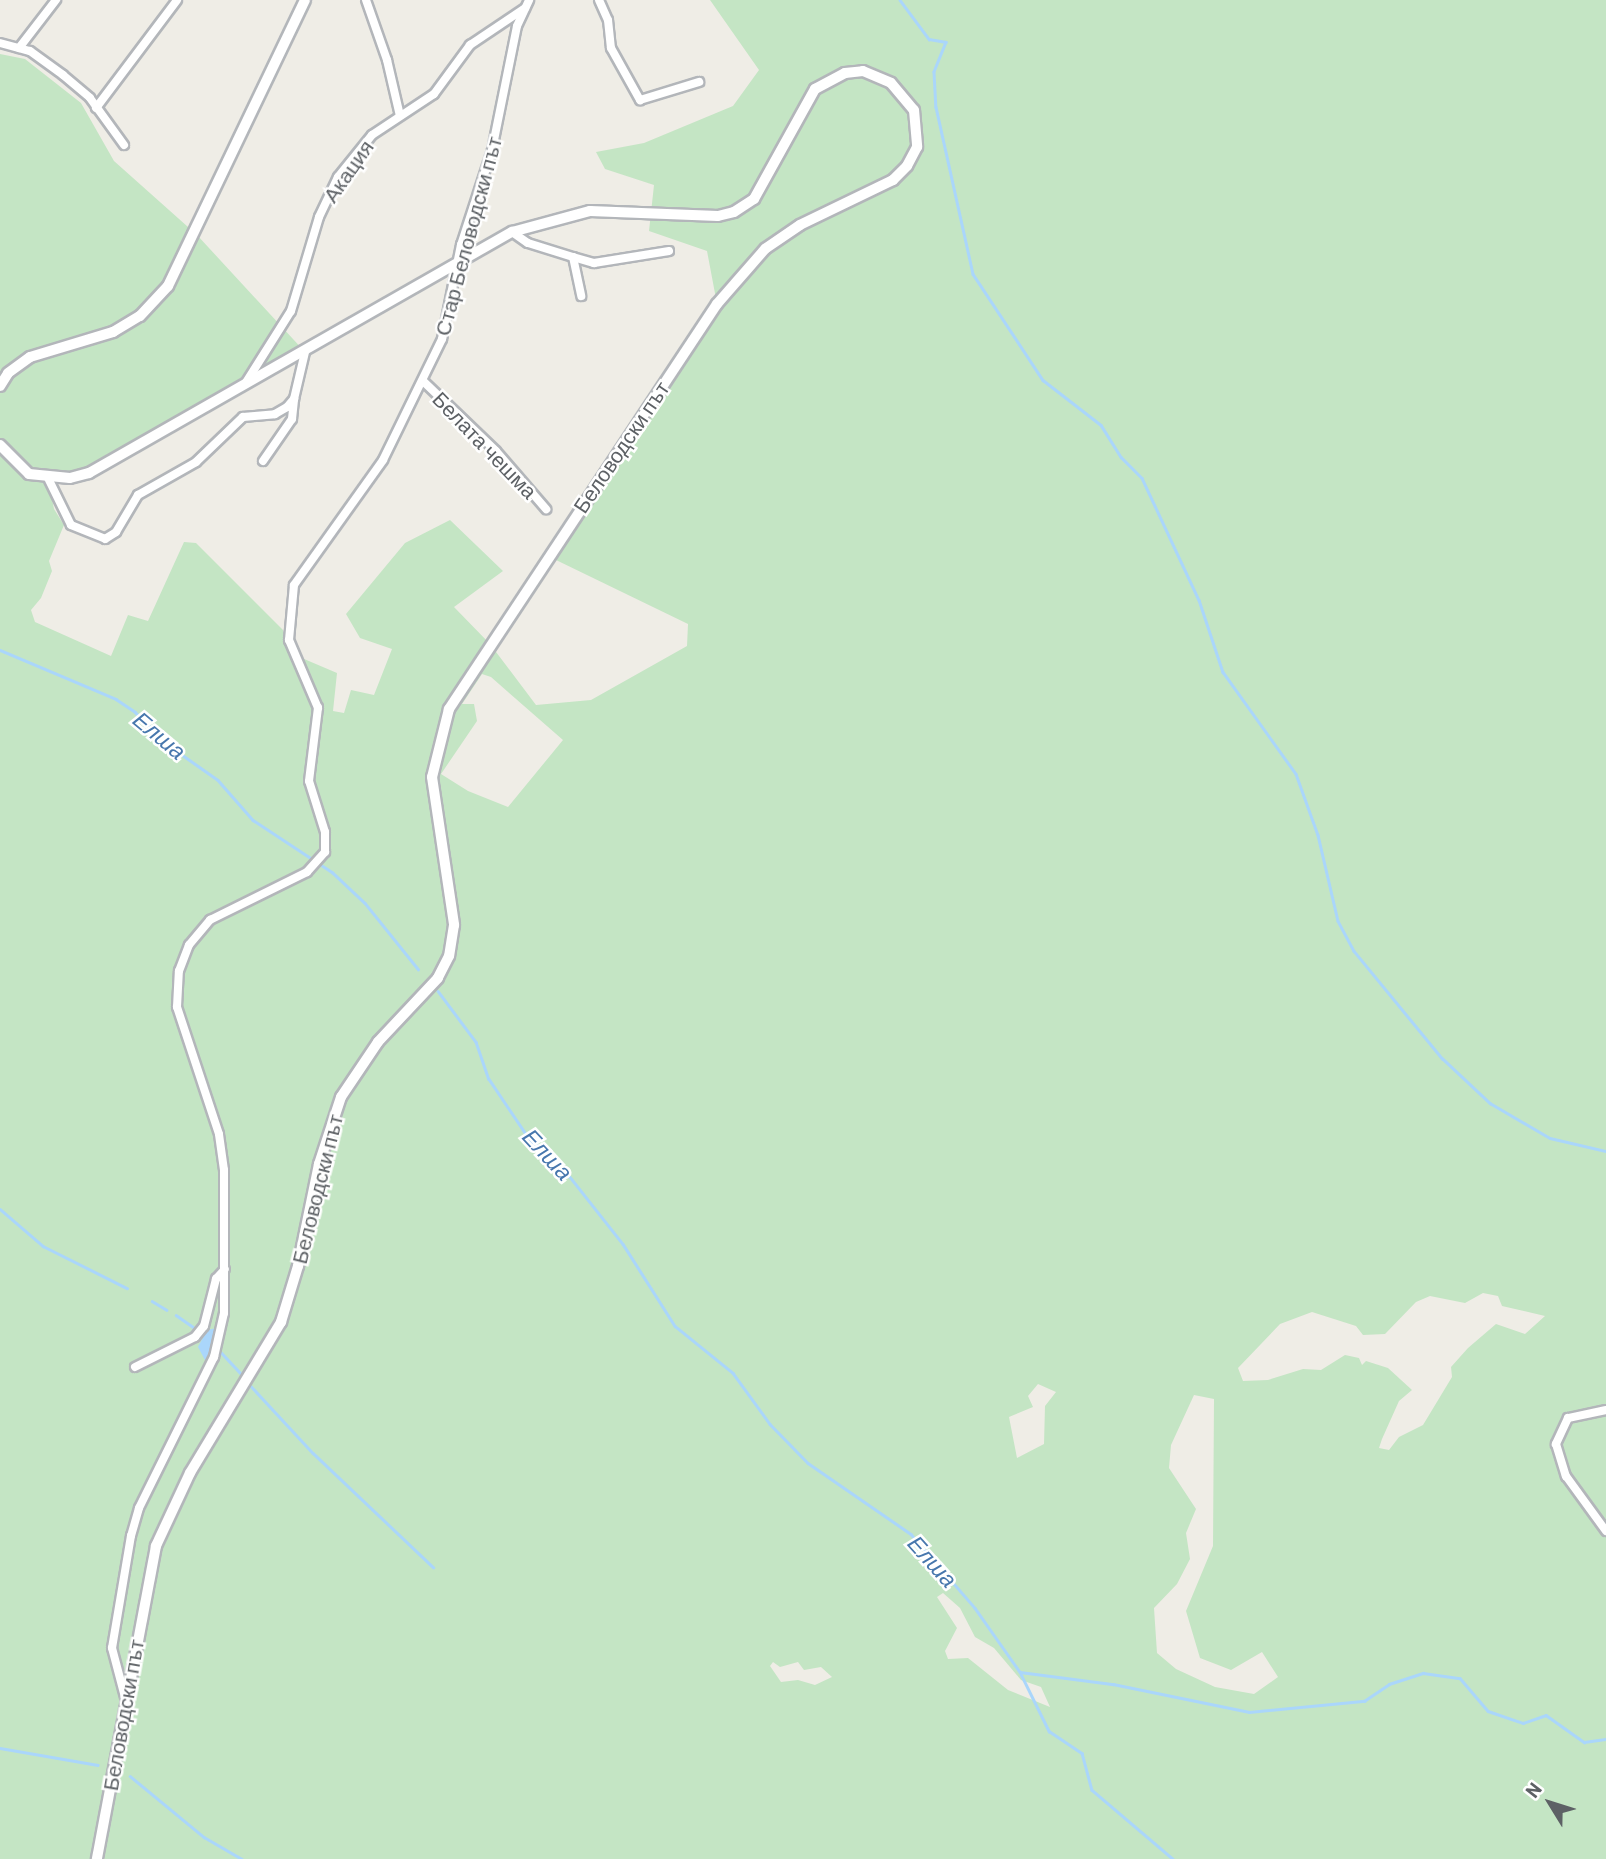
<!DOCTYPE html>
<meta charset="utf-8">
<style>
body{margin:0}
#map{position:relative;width:1606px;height:1859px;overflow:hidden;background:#efede6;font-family:Barlow,sans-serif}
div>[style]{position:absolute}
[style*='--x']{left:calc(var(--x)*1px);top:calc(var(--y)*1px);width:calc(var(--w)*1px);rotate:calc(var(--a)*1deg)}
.green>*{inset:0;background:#c4e5c4}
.water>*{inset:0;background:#aad6fb}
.stream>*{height:2.5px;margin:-1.25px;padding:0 1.25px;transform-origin:1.25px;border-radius:1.25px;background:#aad6fb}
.roads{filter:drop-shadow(2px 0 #b3b6ba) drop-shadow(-2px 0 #b3b6ba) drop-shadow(0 2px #b3b6ba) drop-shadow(0 -2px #b3b6ba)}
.minor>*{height:8px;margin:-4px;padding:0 4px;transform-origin:4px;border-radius:4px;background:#fff}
.tertiary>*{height:10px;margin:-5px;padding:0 5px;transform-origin:5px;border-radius:5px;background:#fff}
span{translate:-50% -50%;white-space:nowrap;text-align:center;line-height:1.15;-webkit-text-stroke:5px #fff;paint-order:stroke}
.street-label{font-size:21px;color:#5d6165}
.water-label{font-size:23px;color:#4777ad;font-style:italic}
.north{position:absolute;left:1515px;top:1768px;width:70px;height:70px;-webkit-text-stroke:5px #fff;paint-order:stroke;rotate:308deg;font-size:19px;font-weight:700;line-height:28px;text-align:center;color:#5d6165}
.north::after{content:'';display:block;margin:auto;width:24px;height:32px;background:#5d6165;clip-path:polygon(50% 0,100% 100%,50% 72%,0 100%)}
</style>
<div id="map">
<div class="green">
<div style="clip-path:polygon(evenodd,710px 0,1606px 0,1606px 1859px,0 1859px,0 54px,25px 59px,81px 103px,114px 161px,197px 235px,305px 352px,89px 473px,48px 478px,54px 509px,64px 525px,49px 561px,52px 571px,41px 598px,31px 610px,35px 622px,111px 656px,128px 615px,148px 621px,184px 542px,196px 543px,283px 630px,290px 653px,337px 673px,333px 711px,344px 713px,351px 690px,374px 695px,392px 649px,360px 638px,346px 614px,405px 543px,450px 520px,503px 571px,454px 607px,490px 644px,536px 705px,591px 700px,687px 646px,688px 624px,556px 560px,565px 529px,717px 304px,707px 251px,649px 231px,654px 185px,605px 169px,596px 152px,644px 143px,733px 106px,759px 70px,710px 0,482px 674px,491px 677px,563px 740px,508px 807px,468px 791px,441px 774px,477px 721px,474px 704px,462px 704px,482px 674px,710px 0,1483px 1293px,1498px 1296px,1502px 1306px,1545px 1316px,1525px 1334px,1496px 1324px,1468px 1348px,1451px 1367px,1452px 1377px,1423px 1425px,1399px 1437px,1389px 1450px,1379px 1448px,1382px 1439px,1399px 1401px,1412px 1390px,1388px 1368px,1366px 1361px,1362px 1365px,1359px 1358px,1345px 1355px,1321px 1370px,1303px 1369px,1268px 1380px,1243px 1381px,1238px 1368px,1280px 1324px,1312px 1312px,1356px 1326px,1363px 1335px,1385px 1334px,1416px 1302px,1430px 1296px,1465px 1303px,1483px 1293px,710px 0,1038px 1384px,1056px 1392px,1045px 1406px,1044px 1444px,1017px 1458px,1009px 1417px,1033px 1407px,1028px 1396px,1038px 1384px,710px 0,1194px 1395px,1214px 1399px,1213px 1546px,1186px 1611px,1200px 1658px,1231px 1670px,1262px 1652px,1278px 1677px,1254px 1694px,1215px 1687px,1176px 1669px,1157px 1653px,1154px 1608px,1177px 1584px,1190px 1559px,1186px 1533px,1196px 1509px,1169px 1468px,1171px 1445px,1194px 1395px,710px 0,943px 1593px,960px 1608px,975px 1637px,994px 1648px,1021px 1680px,1041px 1687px,1050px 1707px,1008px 1690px,968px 1658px,948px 1659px,945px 1651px,957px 1628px,937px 1597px,943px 1593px,710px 0,773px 1662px,780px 1667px,798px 1662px,804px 1670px,821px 1667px,832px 1677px,815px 1685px,798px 1680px,781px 1682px,770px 1666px,773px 1662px)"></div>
</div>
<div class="water">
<div style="clip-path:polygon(217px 1328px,206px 1362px,198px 1347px,207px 1330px)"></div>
</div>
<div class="stream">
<div style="--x:900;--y:0;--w:49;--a:53.4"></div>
<div style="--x:929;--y:39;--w:17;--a:10"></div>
<div style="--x:946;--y:42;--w:32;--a:112"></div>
<div style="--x:934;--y:72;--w:35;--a:87"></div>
<div style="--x:936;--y:107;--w:171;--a:77.5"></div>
<div style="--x:973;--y:274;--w:127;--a:56.6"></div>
<div style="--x:1043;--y:380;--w:73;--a:37.8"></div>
<div style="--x:1101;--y:425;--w:38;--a:58"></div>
<div style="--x:1121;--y:457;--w:30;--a:45"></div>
<div style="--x:1142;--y:478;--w:135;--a:65"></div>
<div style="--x:1199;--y:600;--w:76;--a:71.6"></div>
<div style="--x:1223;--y:672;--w:125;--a:54.4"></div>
<div style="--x:1296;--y:774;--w:65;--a:70.2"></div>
<div style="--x:1318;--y:835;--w:88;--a:76.9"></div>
<div style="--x:1338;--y:921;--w:34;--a:62"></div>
<div style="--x:1354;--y:951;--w:139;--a:50.6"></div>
<div style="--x:1442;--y:1058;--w:66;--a:43.2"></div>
<div style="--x:1490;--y:1103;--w:69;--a:30.3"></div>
<div style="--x:1550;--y:1138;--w:57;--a:13.1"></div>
<div style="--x:0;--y:650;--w:126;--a:22.9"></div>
<div style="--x:116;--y:699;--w:23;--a:34"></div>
<div style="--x:135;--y:712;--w:50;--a:44.2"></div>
<div style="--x:171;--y:747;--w:57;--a:35.1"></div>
<div style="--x:218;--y:780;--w:53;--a:48.8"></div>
<div style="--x:253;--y:820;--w:95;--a:33.4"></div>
<div style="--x:332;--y:872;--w:45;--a:43.2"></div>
<div style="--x:365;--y:903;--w:85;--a:51.2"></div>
<div style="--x:438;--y:991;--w:64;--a:53.3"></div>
<div style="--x:476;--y:1042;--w:39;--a:71"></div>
<div style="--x:489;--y:1079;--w:73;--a:56.1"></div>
<div style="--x:530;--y:1140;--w:37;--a:38"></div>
<div style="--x:559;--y:1163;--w:103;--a:51.7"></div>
<div style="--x:623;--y:1244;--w:97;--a:57.6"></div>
<div style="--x:675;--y:1326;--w:75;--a:39"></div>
<div style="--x:733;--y:1373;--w:63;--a:54"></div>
<div style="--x:770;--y:1424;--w:54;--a:45.7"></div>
<div style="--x:808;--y:1463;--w:125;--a:34.6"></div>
<div style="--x:911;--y:1534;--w:98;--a:49.1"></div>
<div style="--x:975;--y:1608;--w:78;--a:54.9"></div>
<div style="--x:1020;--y:1672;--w:94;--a:7.4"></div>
<div style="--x:1113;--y:1684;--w:139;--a:11.6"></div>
<div style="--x:1249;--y:1712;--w:116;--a:-5.5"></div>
<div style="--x:1364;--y:1701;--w:30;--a:-34"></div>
<div style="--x:1389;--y:1684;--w:36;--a:-18"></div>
<div style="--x:1423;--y:1673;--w:37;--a:8"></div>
<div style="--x:1460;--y:1678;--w:43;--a:49.7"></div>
<div style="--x:1488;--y:1711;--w:37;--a:19"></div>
<div style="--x:1523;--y:1723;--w:24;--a:-19"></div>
<div style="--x:1546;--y:1715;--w:47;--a:35.4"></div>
<div style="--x:1584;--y:1742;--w:22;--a:-8"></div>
<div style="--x:0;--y:1209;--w:57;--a:40.7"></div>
<div style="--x:43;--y:1246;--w:94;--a:26.6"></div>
<div style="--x:152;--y:1301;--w:17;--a:31"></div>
<div style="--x:176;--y:1315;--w:28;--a:35"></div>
<div style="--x:219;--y:1350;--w:35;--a:47"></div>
<div style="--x:249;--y:1384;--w:94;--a:47.2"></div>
<div style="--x:313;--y:1453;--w:166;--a:43.5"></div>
<div style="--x:1021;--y:1674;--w:64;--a:63.8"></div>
<div style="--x:1049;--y:1731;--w:40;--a:34"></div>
<div style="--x:1082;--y:1753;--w:38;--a:75"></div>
<div style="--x:1092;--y:1790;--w:106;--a:40.4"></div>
<div style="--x:0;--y:1748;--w:99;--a:9.8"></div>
<div style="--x:130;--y:1776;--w:96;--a:39.5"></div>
<div style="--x:204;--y:1837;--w:44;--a:30.1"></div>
</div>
<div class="roads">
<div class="minor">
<div style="--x:366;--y:0;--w:64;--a:70.7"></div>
<div style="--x:387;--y:60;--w:57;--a:76.9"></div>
<div style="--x:599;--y:0;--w:22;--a:66"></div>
<div style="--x:608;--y:20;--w:28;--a:84"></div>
<div style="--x:611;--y:48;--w:60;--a:60.9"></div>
<div style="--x:640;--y:100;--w:62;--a:-17"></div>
<div style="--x:0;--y:43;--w:31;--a:15"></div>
<div style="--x:30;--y:51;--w:41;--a:36"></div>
<div style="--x:63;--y:75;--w:35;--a:40"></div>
<div style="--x:90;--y:98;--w:58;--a:54.1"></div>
<div style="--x:19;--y:48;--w:61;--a:-52.4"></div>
<div style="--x:96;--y:108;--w:135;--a:-53.1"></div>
<div style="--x:512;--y:232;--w:19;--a:35"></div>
<div style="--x:528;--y:243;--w:47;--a:17.3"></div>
<div style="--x:573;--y:257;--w:40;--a:78"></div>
<div style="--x:573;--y:257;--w:22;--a:16"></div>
<div style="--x:594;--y:263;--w:76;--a:-9.1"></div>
<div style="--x:423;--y:381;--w:101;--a:43.8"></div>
<div style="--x:496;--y:451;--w:77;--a:49.2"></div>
<div style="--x:245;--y:384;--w:86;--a:-57.8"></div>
<div style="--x:291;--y:311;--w:98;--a:-73.4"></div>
<div style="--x:319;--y:217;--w:44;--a:-64.6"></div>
<div style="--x:338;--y:177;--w:54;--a:-51"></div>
<div style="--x:372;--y:135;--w:74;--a:-33.5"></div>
<div style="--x:434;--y:94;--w:61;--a:-53.7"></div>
<div style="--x:470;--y:45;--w:66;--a:-33.9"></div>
<div style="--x:263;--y:461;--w:51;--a:-55.4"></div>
<div style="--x:292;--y:419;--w:20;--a:-84"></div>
<div style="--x:48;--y:478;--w:52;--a:63.9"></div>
<div style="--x:71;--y:525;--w:37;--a:22"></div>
<div style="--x:105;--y:539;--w:13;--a:-32"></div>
<div style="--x:116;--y:532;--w:43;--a:-59.3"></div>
<div style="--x:138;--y:495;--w:67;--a:-29.6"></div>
<div style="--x:196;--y:462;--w:65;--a:-43.8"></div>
<div style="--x:243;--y:417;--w:32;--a:-5"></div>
<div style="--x:275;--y:414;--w:14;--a:-30"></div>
<div style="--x:287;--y:407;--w:11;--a:-49"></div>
<div style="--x:294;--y:399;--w:48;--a:-76.8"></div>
<div style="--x:135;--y:1367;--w:67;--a:-26.6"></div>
<div style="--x:195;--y:1337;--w:14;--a:-51"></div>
<div style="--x:204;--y:1326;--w:49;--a:-75.7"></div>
<div style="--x:216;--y:1279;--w:13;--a:-48"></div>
<div style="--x:1606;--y:1410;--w:39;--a:168"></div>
<div style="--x:1568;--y:1418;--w:29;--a:115"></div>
<div style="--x:1556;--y:1444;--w:34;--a:73"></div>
<div style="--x:1566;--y:1476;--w:68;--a:54"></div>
<div style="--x:126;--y:1701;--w:55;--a:-104.8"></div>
<div style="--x:112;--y:1648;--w:114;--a:-80.4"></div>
<div style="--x:131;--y:1536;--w:29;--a:-74"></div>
<div style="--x:139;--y:1508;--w:169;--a:-63.6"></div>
<div style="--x:214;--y:1357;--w:45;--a:-77.2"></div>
<div style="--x:224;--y:1313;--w:143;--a:-90"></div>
<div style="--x:224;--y:1170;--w:36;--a:-98"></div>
<div style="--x:219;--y:1134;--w:134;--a:-108.3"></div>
<div style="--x:177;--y:1007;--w:36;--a:-87"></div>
<div style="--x:179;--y:971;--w:28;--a:-69"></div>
<div style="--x:189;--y:945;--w:33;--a:-50"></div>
<div style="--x:210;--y:920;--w:108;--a:-26.3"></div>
<div style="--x:307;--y:872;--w:27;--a:-48"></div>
<div style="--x:325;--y:852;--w:20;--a:-90"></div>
<div style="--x:325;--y:832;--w:53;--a:-107.4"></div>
<div style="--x:309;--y:781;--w:74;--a:-83"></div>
<div style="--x:318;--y:708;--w:74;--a:-113.1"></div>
<div style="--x:289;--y:640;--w:55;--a:-84.8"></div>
<div style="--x:294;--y:585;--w:153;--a:-54.5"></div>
<div style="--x:383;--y:460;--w:135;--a:-64"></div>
<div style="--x:442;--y:339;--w:96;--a:-78.6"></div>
<div style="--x:461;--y:245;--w:100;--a:-71.9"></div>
<div style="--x:492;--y:150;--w:126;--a:-78.6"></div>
<div style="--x:517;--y:26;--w:29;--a:-65"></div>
</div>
<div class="tertiary">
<div style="--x:0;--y:386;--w:15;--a:-58"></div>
<div style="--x:8;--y:373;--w:27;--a:-36"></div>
<div style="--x:30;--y:357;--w:87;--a:-16.8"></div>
<div style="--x:113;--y:332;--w:31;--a:-31"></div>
<div style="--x:140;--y:316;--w:41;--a:-47"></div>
<div style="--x:168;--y:286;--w:317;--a:-64.4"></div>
<div style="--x:0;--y:445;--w:41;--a:45"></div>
<div style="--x:29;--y:474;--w:41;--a:5.6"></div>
<div style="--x:70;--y:478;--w:20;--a:-15"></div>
<div style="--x:89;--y:473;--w:487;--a:-29.7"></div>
<div style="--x:512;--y:232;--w:81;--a:-15.1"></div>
<div style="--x:590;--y:211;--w:128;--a:2.2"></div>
<div style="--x:718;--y:216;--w:16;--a:-14"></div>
<div style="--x:734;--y:212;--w:24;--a:-33"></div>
<div style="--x:754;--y:199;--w:126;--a:-61"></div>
<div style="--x:815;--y:89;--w:34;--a:-28"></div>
<div style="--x:845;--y:73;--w:18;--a:-6"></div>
<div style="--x:863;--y:71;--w:30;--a:23"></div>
<div style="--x:891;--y:83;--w:35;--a:50"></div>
<div style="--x:914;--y:110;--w:37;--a:85"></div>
<div style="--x:917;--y:147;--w:21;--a:118"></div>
<div style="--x:907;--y:166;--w:20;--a:135"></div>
<div style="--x:893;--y:180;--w:103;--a:154.2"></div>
<div style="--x:800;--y:225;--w:42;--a:145.6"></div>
<div style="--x:765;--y:249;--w:73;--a:131.1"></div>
<div style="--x:717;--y:304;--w:486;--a:123.5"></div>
<div style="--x:449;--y:709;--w:70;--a:104"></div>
<div style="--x:432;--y:777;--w:150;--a:81.5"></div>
<div style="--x:454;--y:925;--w:31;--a:99"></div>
<div style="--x:449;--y:956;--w:25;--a:117"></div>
<div style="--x:438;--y:978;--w:88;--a:133.2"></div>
<div style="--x:378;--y:1042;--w:66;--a:123.9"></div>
<div style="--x:341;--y:1097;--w:71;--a:108.2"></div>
<div style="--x:319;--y:1164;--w:104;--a:101.6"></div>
<div style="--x:298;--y:1266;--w:59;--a:106.9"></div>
<div style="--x:281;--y:1322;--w:176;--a:121.1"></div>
<div style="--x:190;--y:1473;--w:81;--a:115"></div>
<div style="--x:156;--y:1546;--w:319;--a:100.7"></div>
</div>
</div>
<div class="street-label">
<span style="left:348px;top:171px;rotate:-55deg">Акация</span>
<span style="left:468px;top:236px;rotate:-75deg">Стар Беловодски път</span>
<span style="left:485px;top:445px;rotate:46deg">Белата чешма</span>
<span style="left:621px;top:447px;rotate:-56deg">Беловодски път</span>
<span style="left:317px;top:1189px;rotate:-76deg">Беловодски път</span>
<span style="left:123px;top:1715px;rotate:-80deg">Беловодски път</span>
</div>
<div class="water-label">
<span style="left:160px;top:735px;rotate:40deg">Елша</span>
<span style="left:548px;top:1154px;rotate:47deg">Елша</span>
<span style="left:933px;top:1561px;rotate:48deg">Елша</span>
</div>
<div class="north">N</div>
</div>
